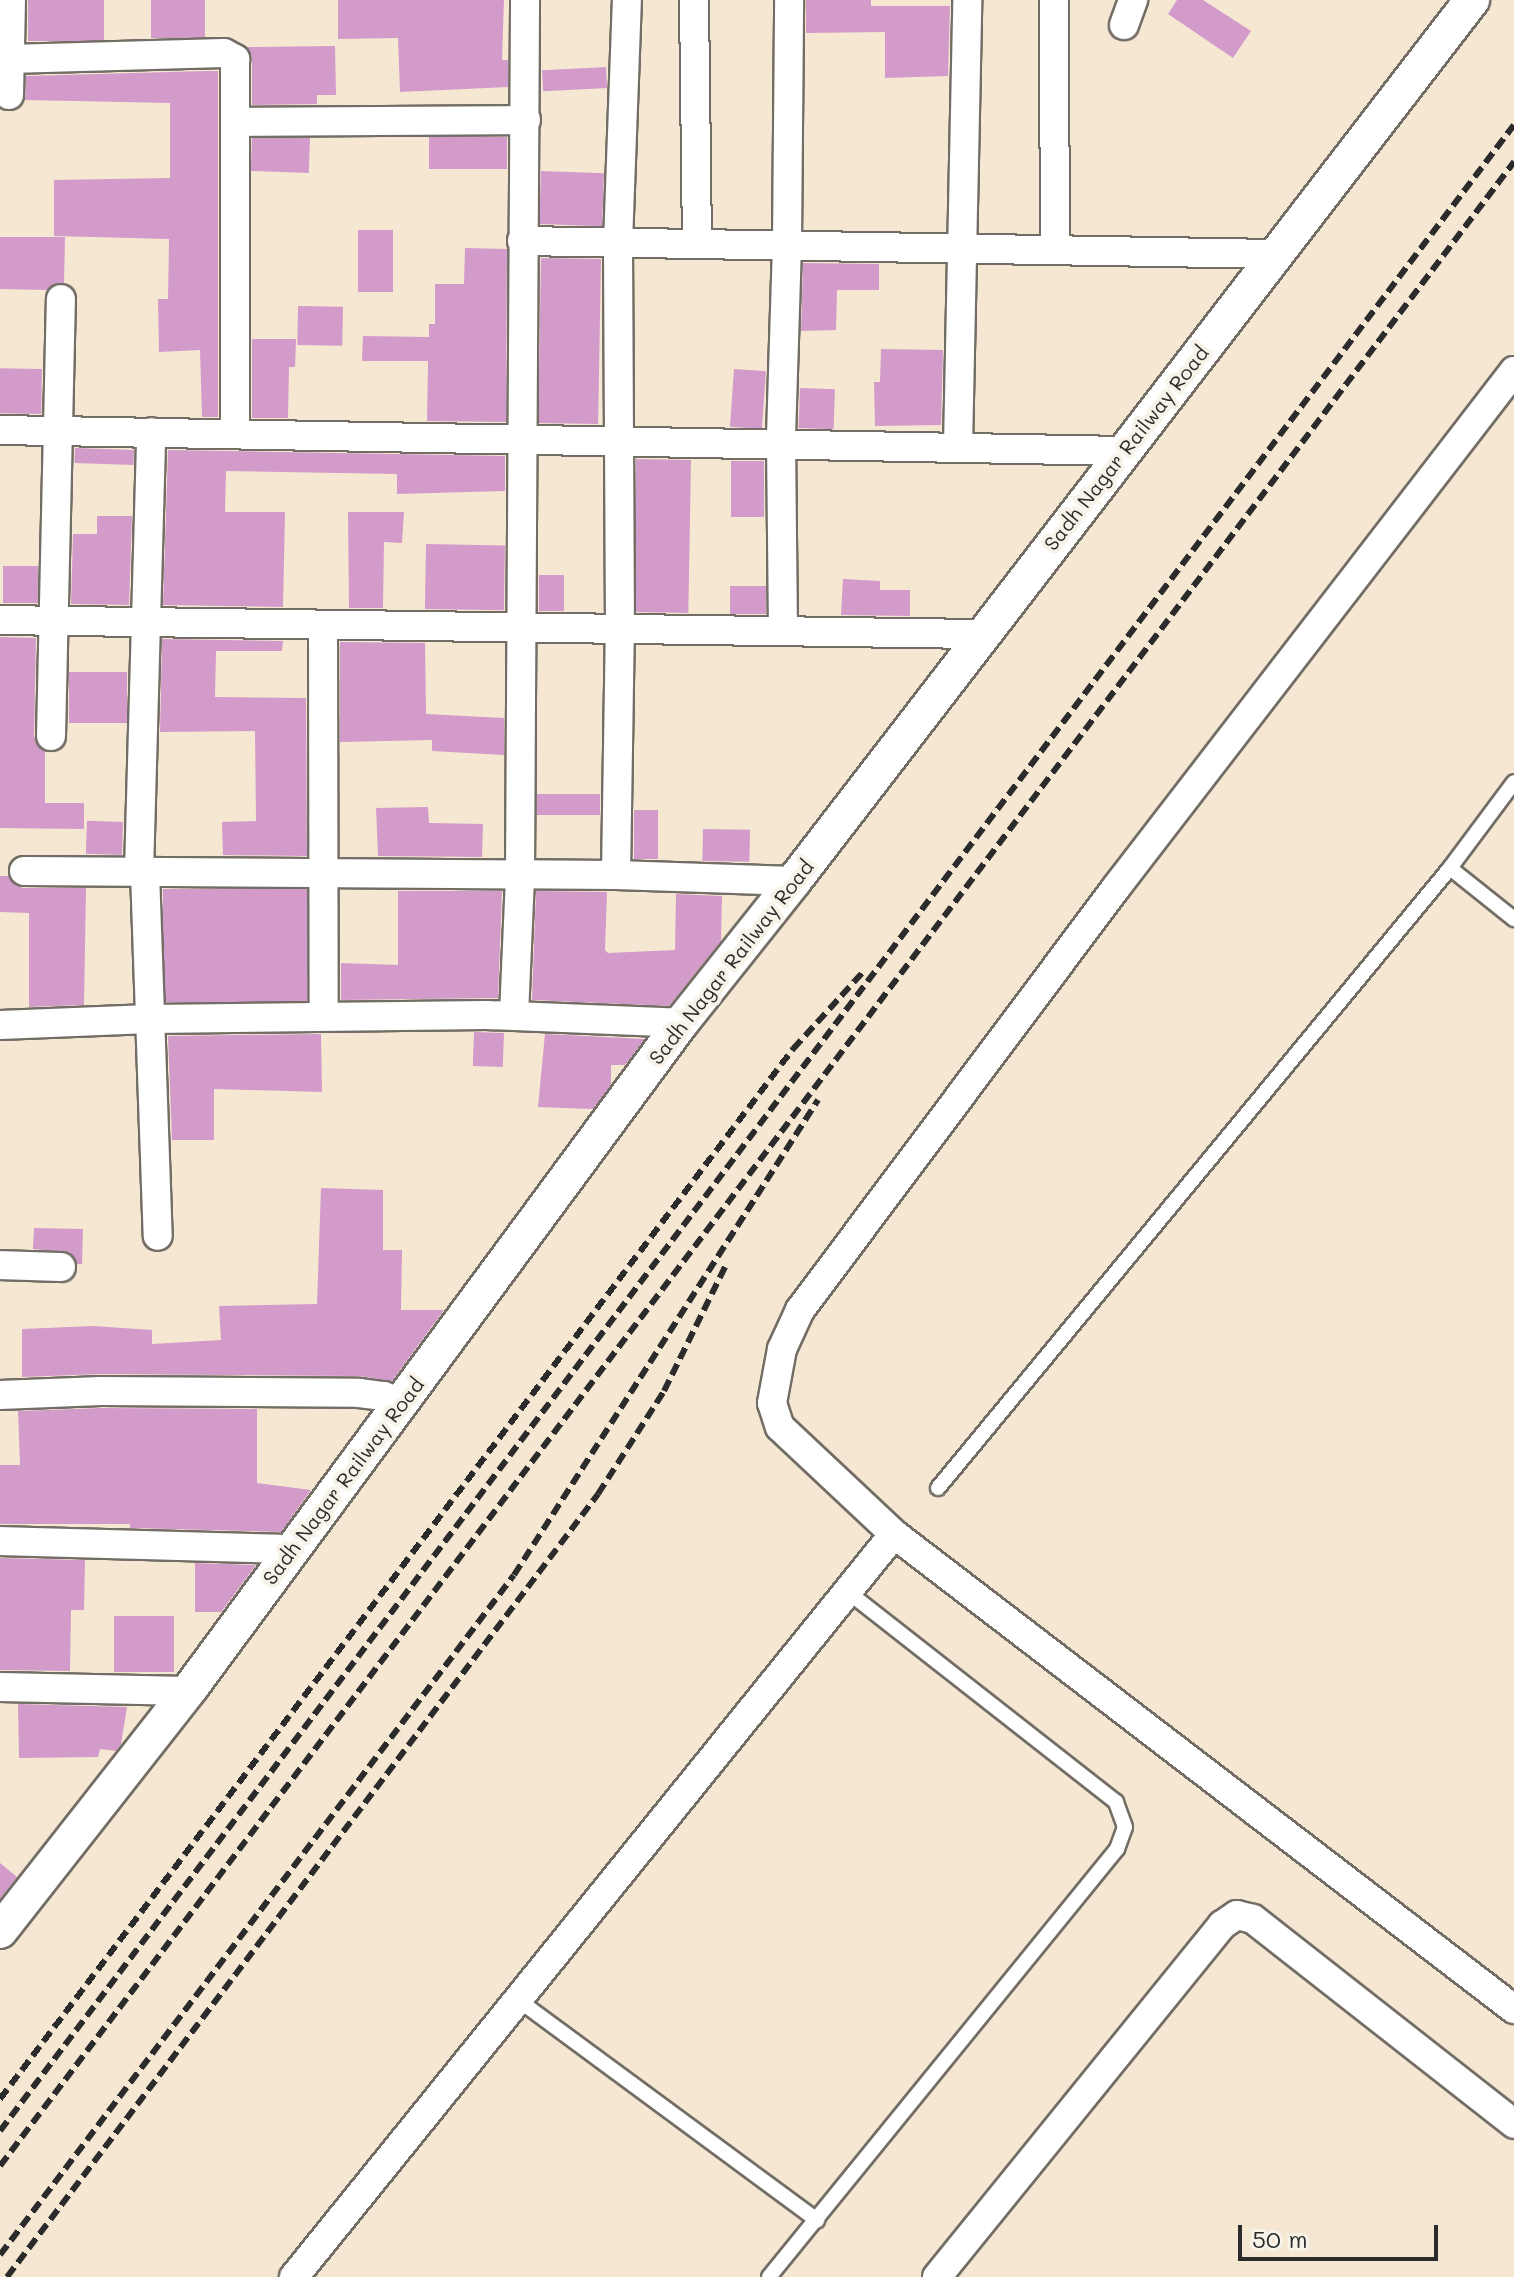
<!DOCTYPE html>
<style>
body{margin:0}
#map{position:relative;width:1514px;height:2277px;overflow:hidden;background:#f5e7d2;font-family:Mali,sans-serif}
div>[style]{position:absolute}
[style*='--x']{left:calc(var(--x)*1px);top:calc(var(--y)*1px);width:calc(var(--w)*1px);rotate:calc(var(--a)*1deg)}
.building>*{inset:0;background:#d29bca;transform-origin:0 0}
.roads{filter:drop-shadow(2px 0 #726d65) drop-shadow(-2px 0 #726d65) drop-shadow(0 2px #726d65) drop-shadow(0 -2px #726d65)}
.service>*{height:14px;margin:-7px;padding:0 7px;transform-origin:7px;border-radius:7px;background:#fff}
.minor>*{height:28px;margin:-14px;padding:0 14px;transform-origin:14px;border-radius:14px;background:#fff}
.tertiary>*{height:34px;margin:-17px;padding:0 17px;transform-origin:17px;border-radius:17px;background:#fff}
.rail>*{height:6px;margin-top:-3px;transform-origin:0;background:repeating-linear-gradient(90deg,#2b2b2b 0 12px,transparent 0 18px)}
span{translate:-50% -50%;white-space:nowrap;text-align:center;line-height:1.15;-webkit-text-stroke:8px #f7f3e8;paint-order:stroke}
.street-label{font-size:20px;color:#2b2b2b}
.scale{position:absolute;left:1238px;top:2225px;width:200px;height:36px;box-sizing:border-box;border:4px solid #2b2b2b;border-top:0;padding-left:10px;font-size:24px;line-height:28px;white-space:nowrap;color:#2b2b2b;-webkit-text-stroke:6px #f7f3e8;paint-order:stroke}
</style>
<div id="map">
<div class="building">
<div style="left:28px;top:0;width:76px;height:41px"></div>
<div style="left:151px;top:0;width:54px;height:38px"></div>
<div style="clip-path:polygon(338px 0,504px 0,502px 60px,508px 60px,508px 87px,400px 92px,398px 38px,338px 39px)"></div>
<div style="clip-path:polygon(806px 0,871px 0,871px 6px,950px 6px,948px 76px,885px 78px,885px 32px,806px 33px)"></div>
<div style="clip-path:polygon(1177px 0,1203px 0,1251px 31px,1233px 58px,1168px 14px)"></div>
<div style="clip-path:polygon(335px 46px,336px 95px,317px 95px,317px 104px,252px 105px,252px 59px,247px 47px)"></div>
<div style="left:606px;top:67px;width:21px;height:64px;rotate:87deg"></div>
<div style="clip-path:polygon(205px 71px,218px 71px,218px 417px,202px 417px,200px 350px,159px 352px,158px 299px,168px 299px,169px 239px,54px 236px,54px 180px,170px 178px,170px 103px,25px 100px,26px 76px)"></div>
<div style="left:507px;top:137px;width:32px;height:78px;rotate:90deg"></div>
<div style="left:310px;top:138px;width:35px;height:58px;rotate:92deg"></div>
<div style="left:541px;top:171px;width:63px;height:53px;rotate:2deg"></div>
<div style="left:358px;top:230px;width:35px;height:62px"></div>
<div style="clip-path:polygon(0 237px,65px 237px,64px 283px,54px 284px,46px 290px,0 289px)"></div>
<div style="clip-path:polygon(465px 248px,507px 249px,506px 422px,427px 421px,428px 361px,362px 361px,363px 336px,429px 337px,429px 324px,435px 324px,435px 284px,464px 284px)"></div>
<div style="left:541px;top:258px;width:60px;height:165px;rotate:1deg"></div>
<div style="clip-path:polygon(803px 263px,879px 264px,879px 290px,837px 290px,836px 330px,801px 331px)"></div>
<div style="left:298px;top:306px;width:45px;height:39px;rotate:1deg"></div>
<div style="clip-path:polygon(252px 339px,296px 339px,295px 367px,289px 367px,288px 418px,252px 418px)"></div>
<div style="clip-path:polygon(881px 349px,943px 350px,941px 425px,875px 426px,874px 382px,880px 382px)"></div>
<div style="left:42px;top:369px;width:45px;height:42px;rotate:91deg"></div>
<div style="left:734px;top:369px;width:32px;height:58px;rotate:4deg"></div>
<div style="left:800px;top:388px;width:35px;height:40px;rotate:2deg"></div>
<div style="left:75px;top:448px;width:59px;height:15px;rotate:2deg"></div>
<div style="clip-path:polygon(168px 450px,505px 456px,505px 491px,397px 494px,397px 474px,226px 471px,225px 512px,285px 512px,283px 607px,163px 605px)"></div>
<div style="left:636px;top:459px;width:55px;height:153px;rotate:1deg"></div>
<div style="left:731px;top:461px;width:33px;height:56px"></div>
<div style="clip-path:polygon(348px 512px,404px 512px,402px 543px,384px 542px,383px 608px,349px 608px)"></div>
<div style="clip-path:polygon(97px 516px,132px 516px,129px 605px,71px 604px,73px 534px,97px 534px)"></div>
<div style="left:426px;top:544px;width:79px;height:65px;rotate:1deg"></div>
<div style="left:3px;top:566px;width:35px;height:37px"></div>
<div style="left:539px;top:575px;width:25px;height:36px"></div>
<div style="clip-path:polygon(843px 579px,880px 581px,880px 590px,910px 590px,910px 616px,841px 615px)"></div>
<div style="left:766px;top:586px;width:28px;height:36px;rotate:90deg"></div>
<div style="clip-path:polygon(0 637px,36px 638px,34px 736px,37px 745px,45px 751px,45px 803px,84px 803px,84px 829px,0 828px)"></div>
<div style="clip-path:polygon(162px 639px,283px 641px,282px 651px,216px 651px,215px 697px,306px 698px,307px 856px,223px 855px,222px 822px,256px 821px,255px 731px,160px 732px)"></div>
<div style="clip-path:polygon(340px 642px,425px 643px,426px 714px,504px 718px,504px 755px,432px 751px,432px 740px,340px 742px)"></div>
<div style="left:69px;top:672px;width:58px;height:51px"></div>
<div style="left:600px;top:794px;width:21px;height:63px;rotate:90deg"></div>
<div style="clip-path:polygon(428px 807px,429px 823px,483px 824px,482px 857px,378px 856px,376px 808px)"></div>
<div style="left:634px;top:810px;width:24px;height:49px"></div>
<div style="left:123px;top:822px;width:33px;height:36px;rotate:92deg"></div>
<div style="left:703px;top:829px;width:47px;height:32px;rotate:1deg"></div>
<div style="clip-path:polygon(0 876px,8px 876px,15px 885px,23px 888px,86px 888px,84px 1005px,29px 1007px,29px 913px,0 912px)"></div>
<div style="left:163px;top:889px;width:144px;height:113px"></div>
<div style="clip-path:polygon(398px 891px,502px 891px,498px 998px,341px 1000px,341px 963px,398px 965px)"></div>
<div style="clip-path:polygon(536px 891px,607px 892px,605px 950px,608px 953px,675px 950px,676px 894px,722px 896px,721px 941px,669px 1006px,532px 1000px)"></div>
<div style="left:474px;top:1032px;width:30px;height:34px;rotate:2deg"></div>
<div style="clip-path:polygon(321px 1034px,322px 1092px,214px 1089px,214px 1140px,172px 1140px,168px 1036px)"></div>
<div style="clip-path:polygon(545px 1034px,645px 1039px,625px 1065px,611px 1065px,611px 1085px,593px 1109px,538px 1107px)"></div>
<div style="clip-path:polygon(321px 1188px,383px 1190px,383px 1250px,402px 1250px,401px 1310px,444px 1310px,392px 1381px,359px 1376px,101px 1374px,22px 1377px,22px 1329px,93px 1326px,152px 1330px,152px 1344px,221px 1340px,219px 1306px,317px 1304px)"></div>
<div style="clip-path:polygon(34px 1228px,83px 1229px,82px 1264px,77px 1264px,69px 1252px,33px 1249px)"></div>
<div style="clip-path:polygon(101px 1408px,257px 1409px,257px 1483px,311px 1490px,281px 1532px,130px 1528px,130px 1524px,0 1524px,0 1465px,20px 1465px,18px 1411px)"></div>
<div style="clip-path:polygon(0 1558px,85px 1560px,84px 1610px,71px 1610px,70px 1671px,0 1670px)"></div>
<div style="clip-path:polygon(195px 1563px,256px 1565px,221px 1612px,195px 1612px)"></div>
<div style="left:114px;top:1616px;width:60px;height:56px"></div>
<div style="clip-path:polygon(18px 1704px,127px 1707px,121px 1744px,116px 1751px,100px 1749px,98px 1757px,19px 1758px)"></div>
<div style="clip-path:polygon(0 1863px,17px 1877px,0 1899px)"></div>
</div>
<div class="roads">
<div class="service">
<div style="--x:1450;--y:868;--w:82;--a:38.6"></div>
<div style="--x:938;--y:1488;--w:804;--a:-50.45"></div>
<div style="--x:1450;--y:868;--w:107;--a:-53.3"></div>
<div style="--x:517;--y:1999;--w:373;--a:36.4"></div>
<div style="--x:769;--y:2277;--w:552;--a:-50.89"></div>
<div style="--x:1117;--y:1849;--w:23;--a:-70"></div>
<div style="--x:1125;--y:1827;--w:27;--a:-110"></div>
<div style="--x:1116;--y:1802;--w:340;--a:-141.9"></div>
</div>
<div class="minor">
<div style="--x:694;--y:0;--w:244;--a:89.3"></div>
<div style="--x:1054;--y:0;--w:248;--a:89.8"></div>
<div style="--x:1124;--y:25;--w:27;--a:-70"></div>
<div style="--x:9;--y:59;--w:215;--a:-1.6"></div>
<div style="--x:224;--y:53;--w:13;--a:29"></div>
<div style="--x:235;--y:59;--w:375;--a:90"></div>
<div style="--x:9;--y:95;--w:95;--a:-88.8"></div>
<div style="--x:236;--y:122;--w:290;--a:-0.4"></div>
<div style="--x:522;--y:241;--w:755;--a:0.99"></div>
<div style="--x:1514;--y:371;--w:654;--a:127.61"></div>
<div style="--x:1115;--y:889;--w:526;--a:126.8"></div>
<div style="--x:800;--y:1310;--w:43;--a:114.8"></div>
<div style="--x:782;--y:1349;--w:55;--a:100.5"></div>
<div style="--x:772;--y:1403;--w:25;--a:72"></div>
<div style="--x:780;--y:1427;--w:156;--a:43.2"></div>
<div style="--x:894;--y:1534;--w:781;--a:37.46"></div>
<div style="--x:0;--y:430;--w:1124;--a:1.07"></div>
<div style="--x:958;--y:447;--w:447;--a:-88.8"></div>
<div style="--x:0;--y:620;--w:982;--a:0.82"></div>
<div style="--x:323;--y:625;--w:391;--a:89.9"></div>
<div style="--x:783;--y:631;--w:195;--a:-90.6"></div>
<div style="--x:781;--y:436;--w:192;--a:-88.2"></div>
<div style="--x:787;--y:244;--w:244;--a:-89.5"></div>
<div style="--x:51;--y:736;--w:437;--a:-88.7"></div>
<div style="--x:24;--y:871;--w:592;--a:0.39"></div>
<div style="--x:616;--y:875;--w:178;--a:1.9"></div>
<div style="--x:139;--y:872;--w:440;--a:-88.4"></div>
<div style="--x:145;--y:872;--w:364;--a:88"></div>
<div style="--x:616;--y:875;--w:246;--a:-89.1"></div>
<div style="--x:620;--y:629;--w:386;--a:-90.3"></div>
<div style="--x:618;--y:243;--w:243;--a:-87.9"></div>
<div style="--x:514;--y:1015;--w:140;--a:-87.5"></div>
<div style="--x:520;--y:875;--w:875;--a:-89.67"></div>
<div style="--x:0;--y:1025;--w:150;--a:-2.3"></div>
<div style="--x:150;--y:1019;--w:336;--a:-0.7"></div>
<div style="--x:486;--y:1015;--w:195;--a:2.3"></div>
<div style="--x:0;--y:1265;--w:61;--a:1.9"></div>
<div style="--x:0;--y:1395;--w:101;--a:-2.3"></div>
<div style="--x:101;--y:1391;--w:258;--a:0.4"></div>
<div style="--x:359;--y:1393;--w:25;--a:7"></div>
<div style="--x:384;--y:1396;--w:17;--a:24"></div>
<div style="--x:0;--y:1541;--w:292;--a:1.6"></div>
<div style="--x:0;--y:1687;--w:188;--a:1.2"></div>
<div style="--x:294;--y:2277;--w:955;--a:-51.08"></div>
<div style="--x:937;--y:2277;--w:453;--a:-51"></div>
<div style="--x:1222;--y:1925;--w:18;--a:-34"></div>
<div style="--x:1237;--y:1915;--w:16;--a:14"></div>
<div style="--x:1253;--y:1919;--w:332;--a:38.1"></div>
</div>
<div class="tertiary">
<div style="--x:0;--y:1931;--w:311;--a:-51.9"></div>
<div style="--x:192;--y:1686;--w:824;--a:-53.59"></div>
<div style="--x:681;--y:1023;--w:181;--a:-51.5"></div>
<div style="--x:794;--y:881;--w:1112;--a:-52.42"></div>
</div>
</div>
<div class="rail">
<div style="--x:0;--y:2099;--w:1316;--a:-52.94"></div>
<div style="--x:793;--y:1049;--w:105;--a:-47.7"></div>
<div style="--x:0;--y:2131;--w:2513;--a:-52.96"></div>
<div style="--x:0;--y:2166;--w:2512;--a:-52.93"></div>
<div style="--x:0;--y:2255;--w:852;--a:-52.92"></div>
<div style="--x:514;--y:1575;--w:564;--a:-57.38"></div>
<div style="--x:7;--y:2277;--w:981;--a:-52.95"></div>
<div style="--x:598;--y:1494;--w:122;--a:-57.3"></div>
<div style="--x:664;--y:1391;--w:140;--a:-63.8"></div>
</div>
<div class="street-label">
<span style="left:1126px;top:448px;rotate:-52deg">Sadh Nagar Railway Road</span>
<span style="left:731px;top:962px;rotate:-52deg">Sadh Nagar Railway Road</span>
<span style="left:343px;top:1481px;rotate:-53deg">Sadh Nagar Railway Road</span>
</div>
<div class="scale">50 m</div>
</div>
